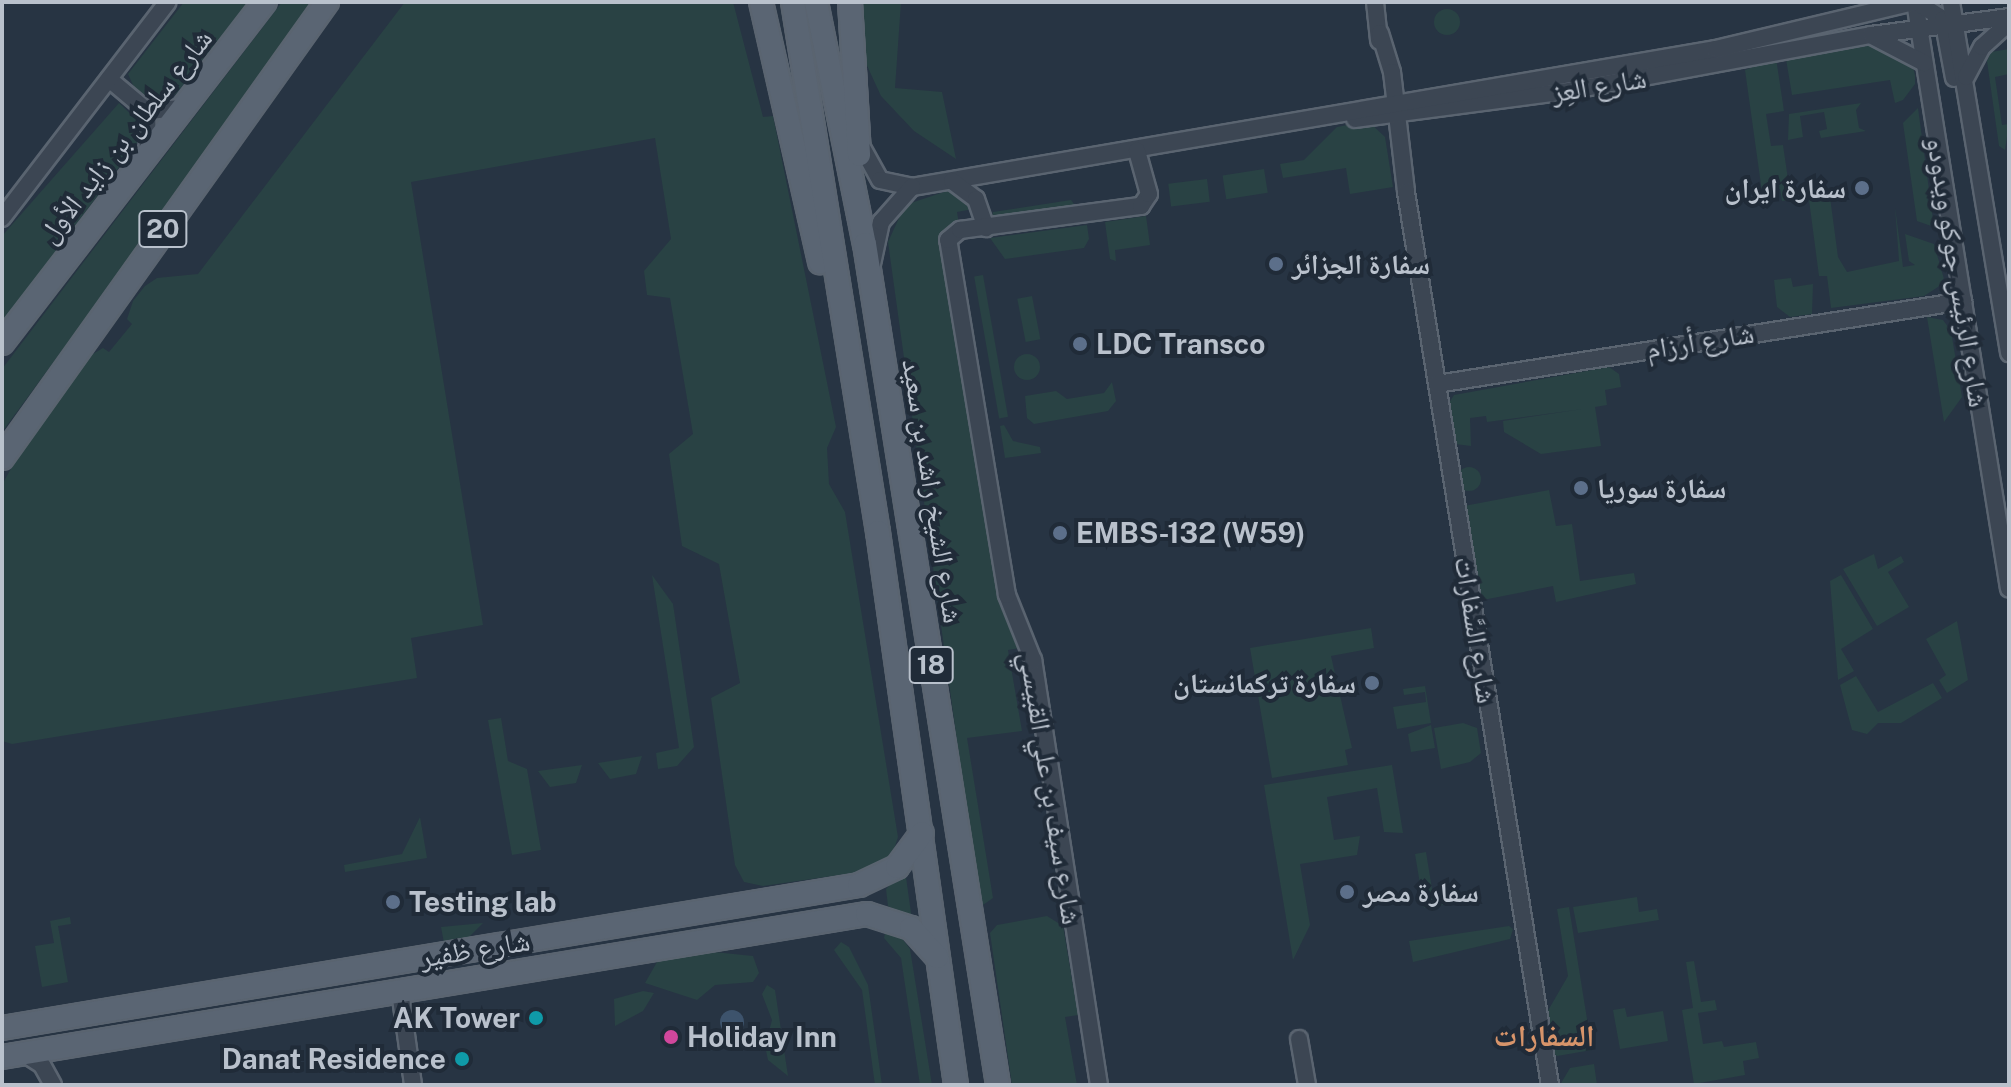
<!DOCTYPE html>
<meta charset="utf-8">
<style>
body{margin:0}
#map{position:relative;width:2011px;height:1087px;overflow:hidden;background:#273443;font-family:"Public Sans","Noto Naskh Arabic",sans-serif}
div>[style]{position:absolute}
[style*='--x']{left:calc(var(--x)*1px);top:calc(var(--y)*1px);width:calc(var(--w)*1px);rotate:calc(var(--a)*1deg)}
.green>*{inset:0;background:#294244;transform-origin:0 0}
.round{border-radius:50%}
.water>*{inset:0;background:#3d536c}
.roads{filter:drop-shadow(2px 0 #5a6470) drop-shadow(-2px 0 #5a6470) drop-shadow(0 2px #5a6470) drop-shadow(0 -2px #5a6470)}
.minor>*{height:16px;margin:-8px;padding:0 8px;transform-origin:8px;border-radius:8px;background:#3c4653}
.major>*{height:22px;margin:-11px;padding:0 11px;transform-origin:11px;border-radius:11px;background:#5a6573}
.dots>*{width:22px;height:22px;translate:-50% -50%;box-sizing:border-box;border:4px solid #202b38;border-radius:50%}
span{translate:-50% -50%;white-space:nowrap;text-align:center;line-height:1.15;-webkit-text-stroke:8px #202b38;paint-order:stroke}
.shield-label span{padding:2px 6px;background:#202b38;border:2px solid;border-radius:6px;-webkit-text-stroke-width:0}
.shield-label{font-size:26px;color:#b9c1cc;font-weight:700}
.street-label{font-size:28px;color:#b9c1cc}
.poi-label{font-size:28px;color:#b9c1cc;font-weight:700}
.right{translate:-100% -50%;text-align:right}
.left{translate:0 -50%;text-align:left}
.neighbourhood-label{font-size:30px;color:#d7946a;font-weight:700}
.frame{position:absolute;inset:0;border:4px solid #b9c1cc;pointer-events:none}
</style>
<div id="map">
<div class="green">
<div style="clip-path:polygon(184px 2px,248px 2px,176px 94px,151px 101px,138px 96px,128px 74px)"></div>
<div style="clip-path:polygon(282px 2px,319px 2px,2px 432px,2px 369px)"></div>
<div style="clip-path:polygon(405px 2px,733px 2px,763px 117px,773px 116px,836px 427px,827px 448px,829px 484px,845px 512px,898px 837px,891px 858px,874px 870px,763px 886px,744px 882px,735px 865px,711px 698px,740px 683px,719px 564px,682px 546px,669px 454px,693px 434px,670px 298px,647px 295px,644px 271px,671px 239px,655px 138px,411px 182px,483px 625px,411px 638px,417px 678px,12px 744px,2px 741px,3px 483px,39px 418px,86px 358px,103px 348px,109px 352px,132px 324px,127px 319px,133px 301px,145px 286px,157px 278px,198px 274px)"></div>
<div style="clip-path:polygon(855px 2px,901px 2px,895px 88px,942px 92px,956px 159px,914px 131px,881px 96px,858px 46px)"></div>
<div class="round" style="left:1434px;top:9px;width:26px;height:26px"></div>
<div style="clip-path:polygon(1886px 43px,1912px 63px,1915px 75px,1915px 84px,1903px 100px,1895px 103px,1890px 80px,1792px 95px,1786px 59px)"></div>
<div style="clip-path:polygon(2009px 49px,2009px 74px,1995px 77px,2002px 125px,2009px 124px,2005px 150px,1999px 146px,1987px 61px,1991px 52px)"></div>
<div style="clip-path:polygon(1776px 58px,1784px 111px,1766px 114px,1771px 146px,1783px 145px,1791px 200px,1782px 201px,1780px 189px,1762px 192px,1745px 70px)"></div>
<div style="clip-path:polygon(119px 103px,139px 122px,137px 143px,2px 323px,2px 236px)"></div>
<div style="clip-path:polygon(1861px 103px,1856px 110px,1859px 128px,1866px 131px,1821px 138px,1819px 131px,1827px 129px,1824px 112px,1800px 116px,1803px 137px,1788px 140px,1789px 114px)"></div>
<div style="clip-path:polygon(1918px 108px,1934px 227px,1917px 221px,1903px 123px)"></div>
<div style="clip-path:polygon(1368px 121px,1385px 137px,1393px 187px,1350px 194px,1346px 168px,1283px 178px,1280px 164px,1304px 160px,1337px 127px)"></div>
<div style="left:1264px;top:169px;width:24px;height:42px;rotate:81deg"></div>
<div style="left:1207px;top:179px;width:23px;height:39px;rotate:83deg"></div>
<div style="clip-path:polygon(950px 190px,973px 209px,957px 212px,959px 224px,946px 228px,941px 237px,987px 499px,1019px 648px,1008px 650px,1022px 731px,967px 738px,993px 898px,980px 907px,888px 242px,905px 205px)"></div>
<div style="clip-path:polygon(1830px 197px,1838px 257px,1847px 272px,1899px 261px,1895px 207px,1903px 267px,1915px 265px,1909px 261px,1905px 234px,1934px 244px,1944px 279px,1938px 287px,1924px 296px,1831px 308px,1827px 276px,1819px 276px,1809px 200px)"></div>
<div style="clip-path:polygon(1071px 200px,1086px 220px,989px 234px,993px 212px)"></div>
<div style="clip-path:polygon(1146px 216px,1150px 245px,1115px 250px,1116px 261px,1110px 259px,1105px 222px)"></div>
<div style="clip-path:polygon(1087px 225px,1089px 239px,1084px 248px,1005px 259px,990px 238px)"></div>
<div style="left:983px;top:275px;width:144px;height:9px;rotate:80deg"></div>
<div style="clip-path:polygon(1791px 278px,1793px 287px,1813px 284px,1812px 314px,1790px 317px,1777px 307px,1774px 280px)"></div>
<div style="left:1032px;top:296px;width:44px;height:15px;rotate:79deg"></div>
<div style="clip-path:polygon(1927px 317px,1943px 320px,1951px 331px,1962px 397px,1944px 422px)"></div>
<div class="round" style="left:1014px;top:354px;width:26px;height:26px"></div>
<div style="clip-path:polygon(1609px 367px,1619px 374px,1621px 387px,1605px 390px,1607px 405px,1595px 407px,1601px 446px,1541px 454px,1504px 432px,1503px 421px,1583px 409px,1487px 422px,1486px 416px,1470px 418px,1471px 446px,1455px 444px,1447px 406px,1454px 395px)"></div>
<div style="clip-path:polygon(1112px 382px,1116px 401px,1108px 411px,1034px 424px,1027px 418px,1025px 396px,1056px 391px,1067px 399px,1104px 393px)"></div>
<div style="clip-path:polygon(1004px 425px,1013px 441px,1040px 447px,1041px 453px,1005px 458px,1000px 426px)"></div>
<div class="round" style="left:1457px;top:467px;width:24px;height:24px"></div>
<div style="clip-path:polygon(1549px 490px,1556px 526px,1572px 524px,1580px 581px,1634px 573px,1636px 584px,1556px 602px,1553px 586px,1478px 601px,1464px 506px)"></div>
<div style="clip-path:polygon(1874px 554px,1878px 569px,1901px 556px,1904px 562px,1888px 572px,1909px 607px,1877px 626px,1843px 569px)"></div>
<div style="clip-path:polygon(652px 575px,673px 604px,694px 747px,677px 766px,658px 769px,656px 753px,679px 748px)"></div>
<div style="clip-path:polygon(1841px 575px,1873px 629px,1841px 649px,1854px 671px,1838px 680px,1830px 581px)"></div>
<div style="clip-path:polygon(1957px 621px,1968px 680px,1947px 693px,1939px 680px,1946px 675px,1926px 639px)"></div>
<div style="clip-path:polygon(1371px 628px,1374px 648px,1331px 656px,1352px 748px,1345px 750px,1348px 765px,1272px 778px,1250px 648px)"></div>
<div style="clip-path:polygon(1856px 676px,1878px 712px,1933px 683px,1942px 698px,1901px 723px,1878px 723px,1867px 734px,1852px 730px,1840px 685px)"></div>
<div style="clip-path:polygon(1425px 686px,1431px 723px,1397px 729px,1393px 707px,1426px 702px,1425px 692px,1404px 695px,1403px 689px)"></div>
<div style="clip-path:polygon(501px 718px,508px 761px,527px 769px,541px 850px,512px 855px,488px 720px)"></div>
<div style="clip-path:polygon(1463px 723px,1477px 728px,1481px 753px,1470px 762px,1441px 769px,1434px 728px)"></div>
<div style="clip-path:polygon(1431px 725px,1435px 748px,1411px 752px,1408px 734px)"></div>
<div style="clip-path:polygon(642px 756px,636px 774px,610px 779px,598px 763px)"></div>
<div style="clip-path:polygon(582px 765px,576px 783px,550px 787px,538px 771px)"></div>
<div style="clip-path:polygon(1392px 765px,1403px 833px,1384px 832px,1377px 788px,1327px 797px,1334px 840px,1360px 836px,1357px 855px,1300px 864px,1310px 925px,1293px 960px,1264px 785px)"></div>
<div style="clip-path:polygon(420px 817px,427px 858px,345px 872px,344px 865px,402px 854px)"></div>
<div style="clip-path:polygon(1426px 852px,1433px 895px,1454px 892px,1456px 903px,1424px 908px,1415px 854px)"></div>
<div style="clip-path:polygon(905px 870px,912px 920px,888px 906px,886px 889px)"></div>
<div style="clip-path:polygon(1637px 897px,1639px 912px,1657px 909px,1659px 920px,1578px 933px,1573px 907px)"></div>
<div style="clip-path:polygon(1569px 907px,1592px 1050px,1557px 1056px,1551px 1051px,1546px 1014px,1568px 976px,1557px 909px)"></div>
<div style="clip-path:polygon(1047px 916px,1063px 926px,1078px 1015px,1065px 1017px,1077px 1085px,1012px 1085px,990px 933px,997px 925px)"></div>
<div style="clip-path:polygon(70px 917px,71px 924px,58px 926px,68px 982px,42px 987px,35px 946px,54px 943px,50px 921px)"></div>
<div style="clip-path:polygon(483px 923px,468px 938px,444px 943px,441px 927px)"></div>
<div style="clip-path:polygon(1509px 926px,1513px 929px,1510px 939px,1413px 962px,1409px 941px)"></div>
<div style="clip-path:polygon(886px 928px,898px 933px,910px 949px,932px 1085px,920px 1085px,901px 958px,884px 938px)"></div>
<div style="clip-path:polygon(841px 942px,849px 947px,868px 985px,882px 1085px,875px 1085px,862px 990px,834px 950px)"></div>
<div style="clip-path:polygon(704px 951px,753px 956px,759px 973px,753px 982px,715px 985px,697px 1000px,645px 983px,657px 962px)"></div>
<div style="clip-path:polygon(1694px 961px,1701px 1002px,1715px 1000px,1717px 1010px,1698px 1013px,1703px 1044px,1722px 1041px,1724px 1047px,1756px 1042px,1759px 1058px,1743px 1061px,1745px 1075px,1694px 1084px,1682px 1010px,1693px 1008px,1686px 962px)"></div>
<div style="clip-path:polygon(767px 985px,775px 990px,788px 1076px,768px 1060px,765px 1046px,772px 1020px,762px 994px)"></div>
<div style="clip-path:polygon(643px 991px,654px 993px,643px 1011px,615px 1026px,614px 999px)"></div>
<div style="clip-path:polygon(1625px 1008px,1627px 1017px,1663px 1011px,1668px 1041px,1620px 1049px,1613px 1010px)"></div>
<div style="clip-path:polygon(1594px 1064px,1597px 1085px,1560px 1085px,1570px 1068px)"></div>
</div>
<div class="water">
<div class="round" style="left:720px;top:1010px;width:24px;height:24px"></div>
</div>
<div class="roads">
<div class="minor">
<div style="--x:1375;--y:2;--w:39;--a:84"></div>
<div style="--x:1915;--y:2;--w:594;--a:80.9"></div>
<div style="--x:1916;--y:2;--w:32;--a:32"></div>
<div style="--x:1943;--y:19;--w:60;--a:79.4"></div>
<div style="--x:1951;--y:2;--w:356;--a:80.6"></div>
<div style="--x:1380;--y:33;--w:41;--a:72.9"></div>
<div style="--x:1392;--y:72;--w:121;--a:83.3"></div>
<div style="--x:1406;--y:192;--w:905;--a:80.84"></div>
<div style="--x:1872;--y:36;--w:59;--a:27.4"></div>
<div style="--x:1966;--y:77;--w:34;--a:-62"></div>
<div style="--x:1982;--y:47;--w:36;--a:-42"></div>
<div style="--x:109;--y:79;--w:50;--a:40.1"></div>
<div style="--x:147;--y:111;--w:38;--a:-5"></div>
<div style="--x:147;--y:111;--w:44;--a:88.7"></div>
<div style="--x:1355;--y:119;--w:221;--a:-7.5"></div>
<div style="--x:1574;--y:90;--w:302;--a:-10.5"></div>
<div style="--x:1871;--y:35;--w:139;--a:-7.4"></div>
<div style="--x:859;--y:142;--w:43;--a:61.1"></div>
<div style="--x:880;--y:180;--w:33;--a:12"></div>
<div style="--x:912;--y:187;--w:816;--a:-9.74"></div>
<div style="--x:1716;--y:49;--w:204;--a:-13.4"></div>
<div style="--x:952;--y:181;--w:30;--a:37"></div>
<div style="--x:976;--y:199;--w:31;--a:71"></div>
<div style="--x:2;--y:218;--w:272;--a:-52.5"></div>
<div style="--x:872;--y:264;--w:43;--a:-77.9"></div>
<div style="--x:881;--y:222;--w:47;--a:-48.5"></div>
<div style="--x:1437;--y:384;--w:533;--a:-8.97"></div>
<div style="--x:400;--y:991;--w:95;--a:82.1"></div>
<div style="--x:1299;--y:1039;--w:47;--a:80.1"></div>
<div style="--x:25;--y:1054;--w:20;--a:33"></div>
<div style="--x:42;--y:1065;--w:23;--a:61"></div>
<div style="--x:1099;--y:1085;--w:430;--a:-98.8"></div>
<div style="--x:1033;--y:660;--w:70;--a:-111.8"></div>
<div style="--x:1007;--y:595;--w:360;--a:-99.4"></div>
<div style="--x:948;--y:240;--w:16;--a:-40"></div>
<div style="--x:960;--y:230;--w:183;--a:-7.6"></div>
<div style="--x:1141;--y:206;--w:14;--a:-56"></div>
<div style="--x:1149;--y:194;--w:45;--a:-105.6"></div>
</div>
<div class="major">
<div style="--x:761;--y:2;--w:267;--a:77.2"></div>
<div style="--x:793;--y:2;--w:537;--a:80.89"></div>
<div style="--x:878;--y:532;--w:558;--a:81.97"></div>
<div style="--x:816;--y:2;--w:247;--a:78.6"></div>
<div style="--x:865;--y:244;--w:851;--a:81.01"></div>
<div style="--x:850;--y:2;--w:153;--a:86.6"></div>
<div style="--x:2;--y:343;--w:431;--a:-52.4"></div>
<div style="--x:2;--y:458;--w:560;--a:-54.52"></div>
<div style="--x:2;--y:1028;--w:869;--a:-9.47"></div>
<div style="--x:859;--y:885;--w:42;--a:-25.3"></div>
<div style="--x:897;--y:867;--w:42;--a:-53.7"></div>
<div style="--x:2;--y:1057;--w:877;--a:-9.39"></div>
<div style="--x:867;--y:914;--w:46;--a:17.7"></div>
<div style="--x:911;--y:928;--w:39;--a:48"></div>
</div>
</div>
<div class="dots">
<div style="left:1862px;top:188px;background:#5c6f8a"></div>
<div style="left:1276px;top:264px;background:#5c6f8a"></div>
<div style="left:1080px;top:344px;background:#5c6f8a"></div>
<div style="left:1581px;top:488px;background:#5c6f8a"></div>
<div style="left:1060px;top:533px;background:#5c6f8a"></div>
<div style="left:1372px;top:683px;background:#5c6f8a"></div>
<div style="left:1347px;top:892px;background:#5c6f8a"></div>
<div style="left:393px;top:902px;background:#5c6f8a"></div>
<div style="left:536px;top:1018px;background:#0f9aa8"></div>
<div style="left:671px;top:1037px;background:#d1479c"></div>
<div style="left:462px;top:1059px;background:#0f9aa8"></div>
</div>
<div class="shield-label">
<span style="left:163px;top:229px">20</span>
<span style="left:931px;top:665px">18</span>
</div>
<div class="street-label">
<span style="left:1599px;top:85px;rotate:-9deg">شارع العِز</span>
<span style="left:125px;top:136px;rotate:-52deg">شارع سلطان بن زايد الأول</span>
<span style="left:1958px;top:272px;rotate:81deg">شارع الرئيس جوكو ويدودو</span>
<span style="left:1700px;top:341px;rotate:-9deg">شارع أرزام</span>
<span style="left:933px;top:491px;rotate:81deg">شارع الشيخ راشد بن سعيد</span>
<span style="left:1476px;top:630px;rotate:81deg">شارع السَّفارات</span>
<span style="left:1051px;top:788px;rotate:81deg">شارع سيف بن علي القبيسي</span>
<span style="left:475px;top:949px;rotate:-9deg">شارع ظفير</span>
</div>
<div class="poi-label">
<span class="right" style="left:1846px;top:188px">سفارة ايران</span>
<span class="left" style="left:1292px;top:264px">سفارة الجزائر</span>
<span class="left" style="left:1096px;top:344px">LDC Transco</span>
<span class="left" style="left:1597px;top:488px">سفارة سوريا</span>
<span class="left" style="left:1076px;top:533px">EMBS-132 (W59)</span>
<span class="right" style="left:1356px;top:683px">سفارة تركمانستان</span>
<span class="left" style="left:1363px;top:892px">سفارة مصر</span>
<span class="left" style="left:409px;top:902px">Testing lab</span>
<span class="right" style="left:520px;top:1018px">AK Tower</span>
<span class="left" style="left:687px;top:1037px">Holiday Inn</span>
<span class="right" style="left:446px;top:1059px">Danat Residence</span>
</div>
<div class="neighbourhood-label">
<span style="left:1544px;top:1035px">السفارات</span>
</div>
<div class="frame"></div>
</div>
